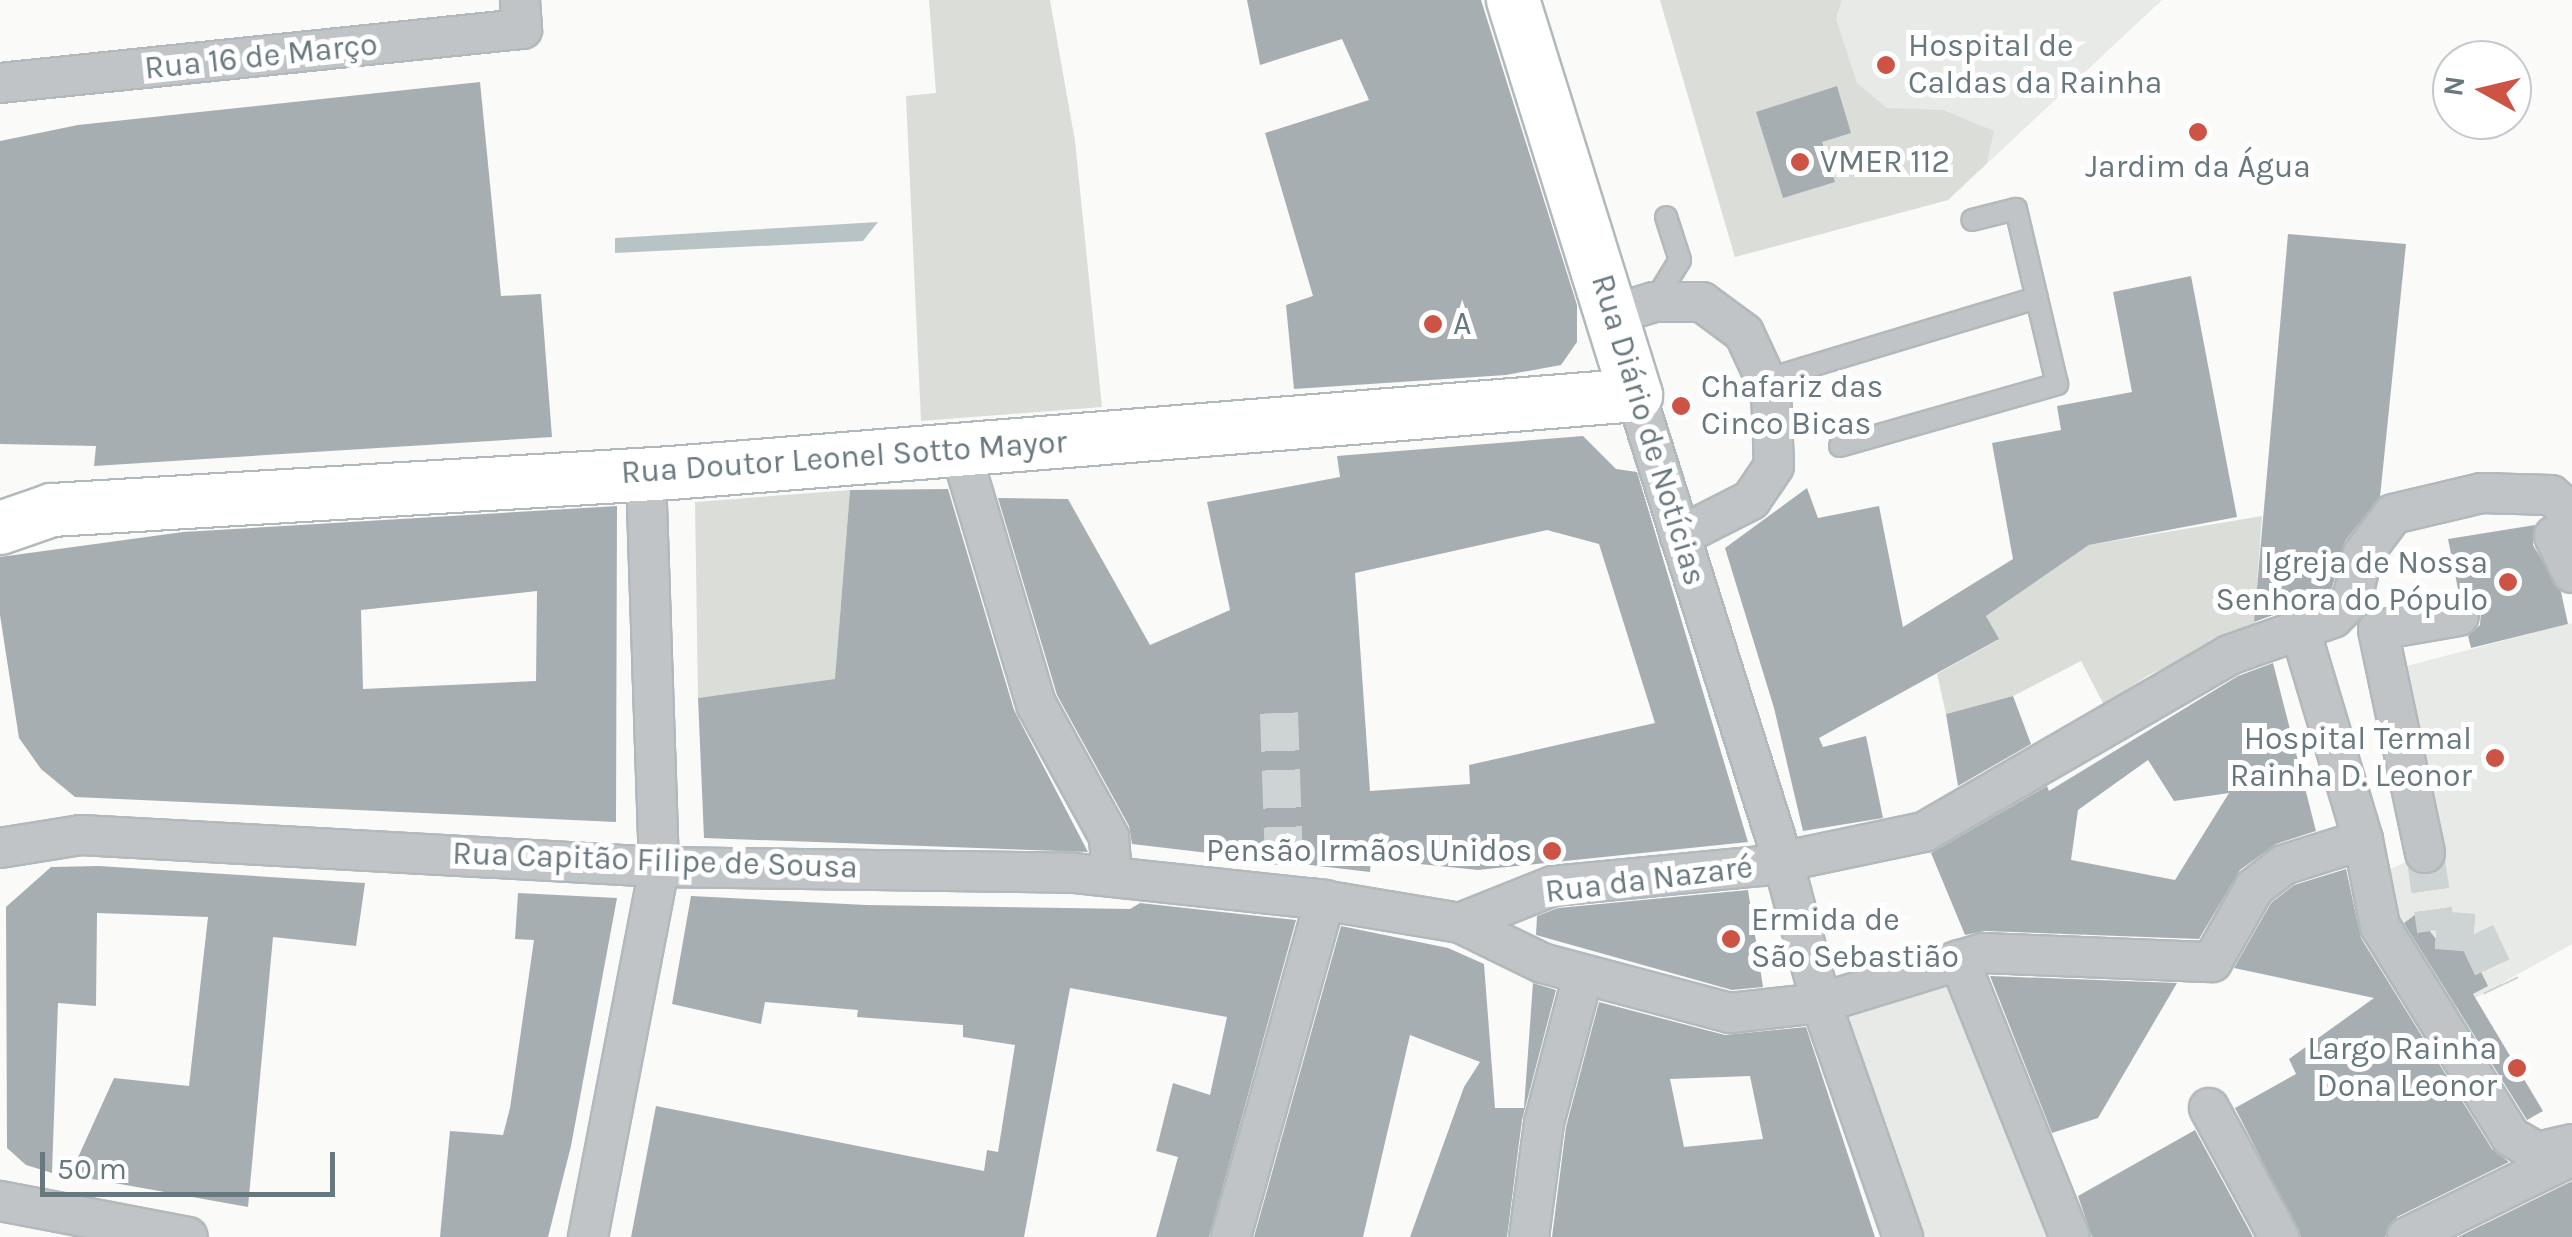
<!DOCTYPE html>
<meta charset="utf-8">
<style>
body{margin:0}
#map{position:relative;width:2572px;height:1237px;overflow:hidden;background:#fafaf8;font-family:Karla,sans-serif}
div>[style]{position:absolute}
[style*='--x']{left:calc(var(--x)*1px);top:calc(var(--y)*1px);width:calc(var(--w)*1px);rotate:calc(var(--a)*1deg)}
.built>*{inset:0;background:#e8eae8}
.green>*{inset:0;background:#dbded8}
.water>*{inset:0;background:#b8c3c6}
.building>*{inset:0;background:#a6aeb2}
.street-tunnel>*{height:38px;margin-top:-19px;transform-origin:0;background:repeating-linear-gradient(90deg,#ced3d4 0 38px,transparent 0 57px)}
.roads{filter:drop-shadow(2px 0 #b2b9bc) drop-shadow(-2px 0 #b2b9bc) drop-shadow(0 2px #b2b9bc) drop-shadow(0 -2px #b2b9bc)}
.lane>*{height:20px;margin:-10px;padding:0 10px;transform-origin:10px;border-radius:10px;background:#c0c4c7}
.street>*{height:38px;margin:-19px;padding:0 19px;transform-origin:19px;border-radius:19px;background:#c0c4c7}
.secondary>*{height:52px;margin:-26px;padding:0 26px;transform-origin:26px;border-radius:26px;background:#fff}
.dots>*{width:28px;height:28px;translate:-50% -50%;box-sizing:border-box;border:5px solid #fff;border-radius:50%}
span{translate:-50% -50%;white-space:nowrap;text-align:center;line-height:1.15;-webkit-text-stroke:10px #fff;paint-order:stroke}
.poi-label{font-size:32px;color:#68787f}
.left{translate:0 -50%;text-align:left}
.right{translate:-100% -50%;text-align:right}
.street-label{font-size:32px;color:#68787f}
.north{position:absolute;left:2432px;top:40px;width:100px;height:100px;box-sizing:border-box;background:#fff;border:2px solid #c3c9cc;border-radius:50%;rotate:278deg;font-size:28px;font-weight:700;line-height:40px;text-align:center;color:#68787f}
.north::after{content:'';display:block;margin:auto;width:35px;height:45px;background:#cd5445;clip-path:polygon(50% 0,100% 100%,50% 72%,0 100%)}
.scale{position:absolute;left:40px;top:1152px;width:295px;height:45px;box-sizing:border-box;border:5px solid #68787f;border-top:0;padding-left:12px;font-size:30px;line-height:35px;white-space:nowrap;color:#68787f;-webkit-text-stroke:8px #fff;paint-order:stroke}
</style>
<div id="map">
<div class="built">
<div style="clip-path:polygon(1660px 0,2162px 0,1948px 200px,1735px 257px)"></div>
<div style="clip-path:polygon(2572px 623px,2572px 944px,2438px 1019px,2400px 957px,2382px 873px,2437px 847px,2399px 668px)"></div>
<div style="clip-path:polygon(1955px 973px,2062px 1237px,1912px 1237px,1833px 1012px)"></div>
</div>
<div class="green">
<div style="clip-path:polygon(929px 0,1050px 0,1075px 141px,1102px 407px,921px 421px,906px 96px,936px 93px)"></div>
<div style="clip-path:polygon(1660px 0,1842px 0,1836px 19px,1857px 83px,1887px 108px,1943px 110px,1994px 131px,1987px 163px,1948px 200px,1735px 257px)"></div>
<div style="clip-path:polygon(850px 490px,839px 629px,844px 678px,698px 698px,695px 502px)"></div>
<div style="clip-path:polygon(2262px 516px,2254px 627px,2149px 675px,2104px 705px,2081px 661px,2013px 696px,1946px 714px,1937px 674px,1998px 640px,1986px 616px,2089px 545px)"></div>
</div>
<div class="water">
<div style="clip-path:polygon(878px 222px,863px 241px,615px 253px,615px 238px)"></div>
</div>
<div class="building">
<div style="clip-path:polygon(1247px 0,1481px 0,1577px 305px,1577px 342px,1561px 365px,1506px 375px,1294px 389px,1286px 305px,1313px 296px,1265px 133px,1369px 100px,1342px 39px,1260px 65px)"></div>
<div style="clip-path:polygon(480px 82px,501px 296px,541px 294px,552px 437px,94px 466px,96px 446px,0 444px,0 141px,78px 125px)"></div>
<div style="clip-path:polygon(1837px 86px,1851px 133px,1822px 142px,1835px 182px,1783px 198px,1756px 112px)"></div>
<div style="clip-path:polygon(2288px 234px,2406px 244px,2380px 497px,2345px 541px,2332px 588px,2321px 598px,2254px 622px)"></div>
<div style="clip-path:polygon(2191px 276px,2237px 517px,2089px 545px,1986px 616px,1999px 639px,1819px 738px,1823px 747px,1866px 736px,1883px 818px,1803px 831px,1774px 708px,1725px 548px,1807px 488px,1818px 518px,1879px 506px,1903px 627px,2013px 559px,1992px 443px,2061px 430px,2057px 406px,2132px 392px,2113px 292px)"></div>
<div style="clip-path:polygon(evenodd,1583px 436px,1616px 469px,1637px 472px,1748px 842px,1478px 870px,1371px 859px,1370px 872px,1132px 844px,1129px 826px,1057px 695px,998px 498px,1068px 499px,1150px 645px,1230px 610px,1207px 502px,1340px 477px,1337px 456px,1583px 436px,1547px 530px,1599px 544px,1655px 723px,1469px 765px,1470px 784px,1370px 791px,1355px 573px,1547px 530px)"></div>
<div style="clip-path:polygon(948px 489px,1014px 710px,1088px 852px,704px 838px,698px 698px,835px 679px,850px 490px)"></div>
<div style="clip-path:polygon(evenodd,617px 506px,616px 822px,75px 797px,41px 769px,19px 738px,0 615px,0 557px,183px 532px,617px 506px,537px 591px,536px 681px,363px 689px,361px 610px,537px 591px)"></div>
<div style="clip-path:polygon(2535px 525px,2533px 545px,2561px 592px,2568px 624px,2471px 648px,2468px 636px,2480px 625px,2481px 611px,2459px 594px,2448px 539px)"></div>
<div style="clip-path:polygon(evenodd,2273px 663px,2316px 831px,2276px 844px,2240px 870px,2199px 939px,1985px 931px,1965px 935px,1931px 853px,2047px 786px,2049px 791px,2238px 676px,2273px 663px,2148px 760px,2174px 801px,2229px 793px,2175px 880px,2071px 860px,2078px 810px,2148px 760px)"></div>
<div style="clip-path:polygon(2013px 696px,2031px 744px,1958px 786px,1946px 714px)"></div>
<div style="clip-path:polygon(99px 866px,365px 883px,356px 946px,273px 937px,248px 1207px,70px 1175px,114px 1078px,189px 1086px,208px 917px,97px 913px,96px 1006px,58px 1003px,52px 1173px,26px 1165px,7px 1148px,6px 907px,51px 867px)"></div>
<div style="clip-path:polygon(2346px 869px,2361px 938px,2492px 1149px,2509px 1162px,2397px 1217px,2385px 1237px,2301px 1237px,2235px 1108px,2296px 1074px,2289px 1059px,2374px 998px,2234px 968px,2271px 903px,2294px 885px)"></div>
<div style="clip-path:polygon(1748px 890px,1763px 987px,1732px 990px,1536px 935px,1537px 916px,1558px 908px)"></div>
<div style="clip-path:polygon(518px 893px,617px 898px,571px 1146px,548px 1237px,440px 1237px,450px 1131px,503px 1135px,510px 1108px,534px 940px,515px 939px)"></div>
<div style="clip-path:polygon(691px 896px,866px 905px,1130px 909px,1140px 903px,1296px 920px,1209px 1237px,1156px 1237px,1178px 1157px,1156px 1151px,1173px 1083px,1210px 1095px,1227px 1017px,1070px 988px,1024px 1237px,631px 1237px,656px 1106px,984px 1171px,987px 1150px,998px 1152px,1015px 1045px,963px 1037px,963px 1025px,857px 1017px,858px 1010px,765px 1002px,761px 1024px,672px 1004px)"></div>
<div style="clip-path:polygon(2416px 914px,2436px 939px,2463px 936px,2488px 986px,2473px 994px,2543px 1111px,2527px 1120px,2404px 923px)"></div>
<div style="clip-path:polygon(1341px 926px,1448px 948px,1484px 964px,1495px 1108px,1524px 1108px,1533px 983px,1556px 990px,1522px 1120px,1507px 1237px,1410px 1237px,1464px 1087px,1480px 1062px,1410px 1035px,1363px 1237px,1254px 1237px)"></div>
<div style="clip-path:polygon(1990px 976px,2177px 983px,2098px 1118px,2052px 1133px)"></div>
<div style="clip-path:polygon(evenodd,1599px 1002px,1725px 1035px,1806px 1027px,1875px 1237px,1552px 1237px,1566px 1127px,1599px 1002px,1750px 1076px,1763px 1139px,1684px 1147px,1670px 1079px,1750px 1076px)"></div>
<div style="clip-path:polygon(2195px 1130px,2253px 1237px,2092px 1237px,2078px 1196px)"></div>
<div style="clip-path:polygon(2572px 1181px,2572px 1237px,2458px 1237px)"></div>
</div>
<div class="street-tunnel">
<div style="--x:1279;--y:713;--w:182;--a:88.1"></div>
<div style="--x:2425;--y:853;--w:78;--a:81.9"></div>
<div style="--x:2436;--y:930;--w:40;--a:4.3"></div>
<div style="--x:2476;--y:933;--w:59;--a:64.7"></div>
</div>
<div class="roads">
<div class="lane">
<div style="--x:1654;--y:302;--w:49;--a:-58.2"></div>
<div style="--x:1680;--y:260;--w:45;--a:-108"></div>
<div style="--x:1765;--y:380;--w:284;--a:-16.8"></div>
<div style="--x:1840;--y:446;--w:226;--a:-15.9"></div>
<div style="--x:2057;--y:384;--w:180;--a:-103.2"></div>
<div style="--x:2016;--y:209;--w:45;--a:166"></div>
</div>
<div class="street">
<div style="--x:0;--y:83;--w:525;--a:-5.91"></div>
<div style="--x:522;--y:29;--w:29;--a:-94"></div>
<div style="--x:1614;--y:314;--w:42;--a:-16.7"></div>
<div style="--x:1654;--y:302;--w:48;--a:0"></div>
<div style="--x:1702;--y:302;--w:52;--a:36.4"></div>
<div style="--x:1744;--y:333;--w:64;--a:65"></div>
<div style="--x:1771;--y:391;--w:75;--a:87.7"></div>
<div style="--x:1774;--y:466;--w:41;--a:124.1"></div>
<div style="--x:1751;--y:500;--w:80;--a:153.1"></div>
<div style="--x:1636;--y:395;--w:489;--a:72.5"></div>
<div style="--x:1783;--y:861;--w:147;--a:75"></div>
<div style="--x:1821;--y:1003;--w:248;--a:70.7"></div>
<div style="--x:960;--y:449;--w:266;--a:73.4"></div>
<div style="--x:1036;--y:704;--w:152;--a:61.2"></div>
<div style="--x:1109;--y:837;--w:40;--a:85.7"></div>
<div style="--x:2554;--y:536;--w:41;--a:64.1"></div>
<div style="--x:2301;--y:633;--w:216;--a:73.3"></div>
<div style="--x:2363;--y:840;--w:88;--a:78.8"></div>
<div style="--x:2380;--y:926;--w:248;--a:58.2"></div>
<div style="--x:2511;--y:1137;--w:30;--a:30"></div>
<div style="--x:2537;--y:1152;--w:36;--a:-13"></div>
<div style="--x:0;--y:848;--w:82;--a:-9.1"></div>
<div style="--x:81;--y:835;--w:579;--a:3.17"></div>
<div style="--x:659;--y:867;--w:414;--a:0.8"></div>
<div style="--x:1073;--y:873;--w:253;--a:6.1"></div>
<div style="--x:1325;--y:900;--w:350;--a:105.6"></div>
<div style="--x:2425;--y:853;--w:228;--a:-101.9"></div>
<div style="--x:2378;--y:630;--w:82;--a:-9.8"></div>
<div style="--x:1310;--y:898;--w:152;--a:9.5"></div>
<div style="--x:1460;--y:923;--w:91;--a:26"></div>
<div style="--x:1542;--y:963;--w:195;--a:14.9"></div>
<div style="--x:1730;--y:1013;--w:92;--a:-6.3"></div>
<div style="--x:1821;--y:1003;--w:170;--a:-17.1"></div>
<div style="--x:1984;--y:953;--w:228;--a:2.3"></div>
<div style="--x:2212;--y:962;--w:85;--a:-60.4"></div>
<div style="--x:2254;--y:888;--w:37;--a:-38"></div>
<div style="--x:2283;--y:865;--w:84;--a:-17.4"></div>
<div style="--x:1460;--y:923;--w:100;--a:-21.7"></div>
<div style="--x:1553;--y:886;--w:210;--a:-5.5"></div>
<div style="--x:1762;--y:866;--w:166;--a:-11.9"></div>
<div style="--x:1924;--y:832;--w:353;--a:-30.1"></div>
<div style="--x:2229;--y:655;--w:110;--a:-19.6"></div>
<div style="--x:2333;--y:618;--w:27;--a:-45"></div>
<div style="--x:2352;--y:599;--w:46;--a:-76.3"></div>
<div style="--x:2363;--y:554;--w:50;--a:-53.1"></div>
<div style="--x:2393;--y:514;--w:90;--a:-13.4"></div>
<div style="--x:2481;--y:493;--w:70;--a:1.6"></div>
<div style="--x:2551;--y:495;--w:28;--a:41"></div>
<div style="--x:1959;--y:960;--w:298;--a:68.2"></div>
<div style="--x:2209;--y:1108;--w:147;--a:61.5"></div>
<div style="--x:0;--y:1201;--w:191;--a:10.8"></div>
<div style="--x:588;--y:1237;--w:377;--a:-79.1"></div>
<div style="--x:659;--y:867;--w:393;--a:-91.9"></div>
<div style="--x:1529;--y:1237;--w:115;--a:-82.5"></div>
<div style="--x:1544;--y:1123;--w:153;--a:-75.2"></div>
<div style="--x:2407;--y:1237;--w:184;--a:-26.1"></div>
</div>
<div class="secondary">
<div style="--x:0;--y:528;--w:55;--a:-19.1"></div>
<div style="--x:52;--y:510;--w:620;--a:-3.42"></div>
<div style="--x:671;--y:473;--w:968;--a:-4.62"></div>
<div style="--x:1636;--y:395;--w:414;--a:-107.3"></div>
</div>
</div>
<div class="dots">
<div style="left:1886px;top:65px;background:#cd5445"></div>
<div style="left:2198px;top:132px;background:#cd5445"></div>
<div style="left:1800px;top:162px;background:#cd5445"></div>
<div style="left:1433px;top:324px;background:#cd5445"></div>
<div style="left:1681px;top:406px;background:#cd5445"></div>
<div style="left:2508px;top:582px;background:#cd5445"></div>
<div style="left:2495px;top:758px;background:#cd5445"></div>
<div style="left:1552px;top:851px;background:#cd5445"></div>
<div style="left:1731px;top:939px;background:#cd5445"></div>
<div style="left:2517px;top:1068px;background:#cd5445"></div>
</div>
<div class="poi-label">
<span class="left" style="left:1908px;top:65px">Hospital de<br>Caldas da Rainha</span>
<span class="left" style="left:1820px;top:162px">VMER 112</span>
<span style="left:2198px;top:167px">Jardim da Água</span>
<span class="left" style="left:1453px;top:324px">A</span>
<span class="left" style="left:1701px;top:406px">Chafariz das<br>Cinco Bicas</span>
<span class="right" style="left:2488px;top:582px">Igreja de Nossa<br>Senhora do Pópulo</span>
<span class="right" style="left:2472px;top:758px">Hospital Termal<br>Rainha D. Leonor</span>
<span class="right" style="left:1532px;top:851px">Pensão Irmãos Unidos</span>
<span class="left" style="left:1751px;top:939px">Ermida de<br>São Sebastião</span>
<span class="right" style="left:2497px;top:1068px">Largo Rainha<br>Dona Leonor</span>
</div>
<div class="street-label">
<span style="left:261px;top:57px;rotate:-6deg">Rua 16 de Março</span>
<span style="left:1648px;top:430px;rotate:73deg">Rua Diário de Notícias</span>
<span style="left:844px;top:458px;rotate:-4deg">Rua Doutor Leonel Sotto Mayor</span>
<span style="left:655px;top:861px;rotate:2deg">Rua Capitão Filipe de Sousa</span>
<span style="left:1649px;top:880px;rotate:-7deg">Rua da Nazaré</span>
</div>
<div class="north">N</div>
<div class="scale">50 m</div>
</div>
